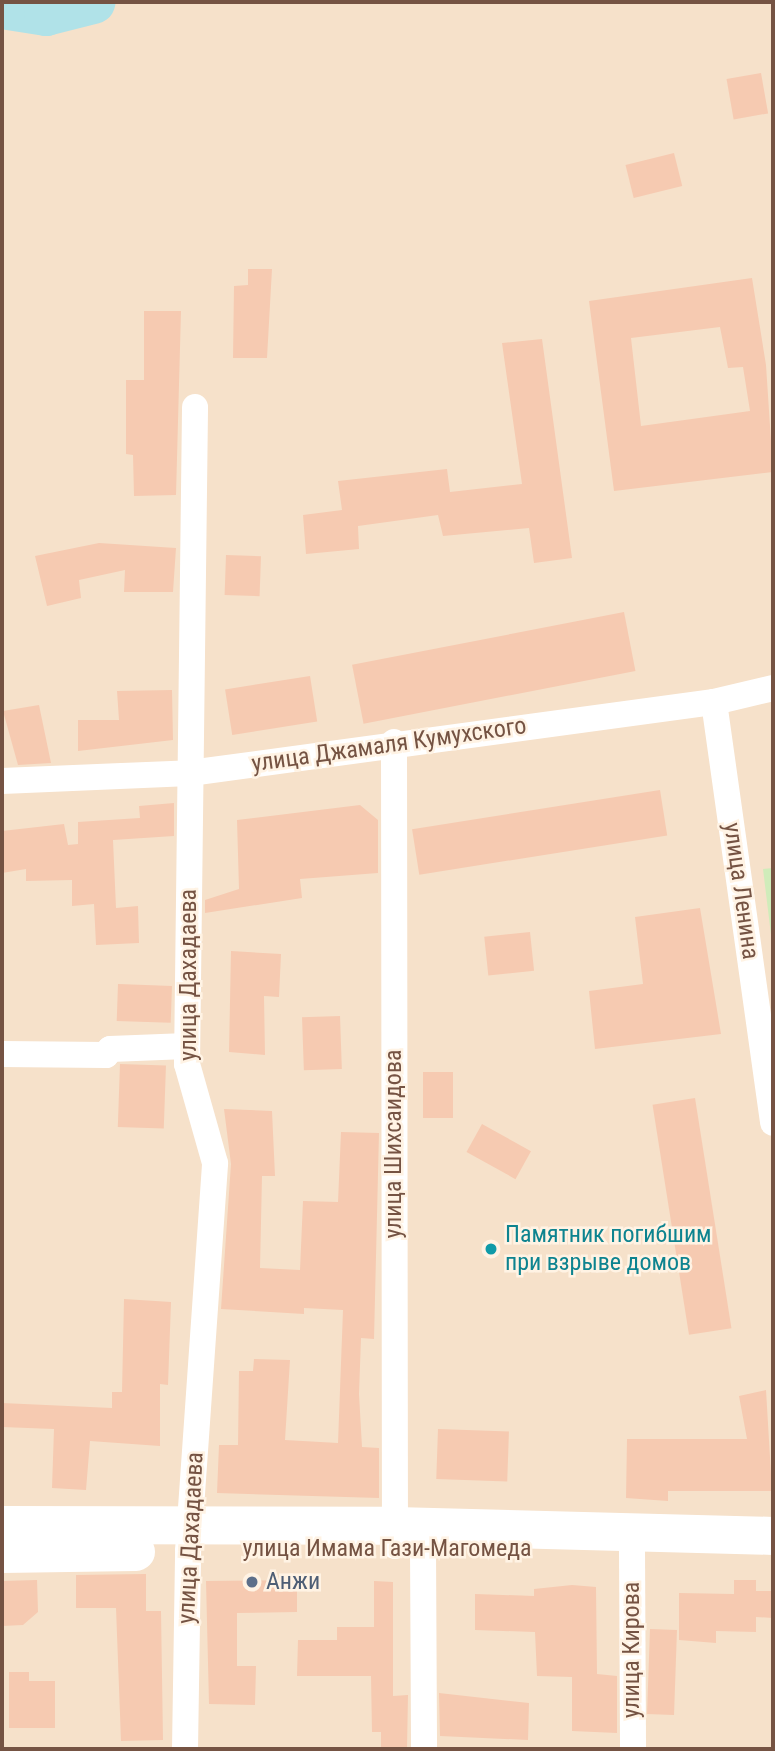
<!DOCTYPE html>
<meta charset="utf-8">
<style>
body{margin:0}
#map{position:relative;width:775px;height:1751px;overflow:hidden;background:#fef0dc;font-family:"Roboto Condensed",sans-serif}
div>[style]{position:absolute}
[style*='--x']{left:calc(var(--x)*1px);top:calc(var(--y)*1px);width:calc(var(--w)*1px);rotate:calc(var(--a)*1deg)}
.residential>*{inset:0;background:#f6e1ca;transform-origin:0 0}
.green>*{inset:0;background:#d0ecba}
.river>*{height:44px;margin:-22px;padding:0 22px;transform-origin:22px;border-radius:22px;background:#b0e2e8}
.building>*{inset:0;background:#f6cab1;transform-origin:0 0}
.minor>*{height:26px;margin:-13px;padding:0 13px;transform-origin:13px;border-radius:13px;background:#fff}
.secondary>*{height:38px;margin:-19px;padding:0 19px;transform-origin:19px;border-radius:19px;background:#fff}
.dots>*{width:19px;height:19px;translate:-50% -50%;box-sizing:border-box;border:4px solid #fff3e4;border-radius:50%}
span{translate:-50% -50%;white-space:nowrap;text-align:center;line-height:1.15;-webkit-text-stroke:5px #fff3e4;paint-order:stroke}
.street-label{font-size:24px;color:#755343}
.culture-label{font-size:24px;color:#0d838f}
.left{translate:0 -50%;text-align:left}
.service-label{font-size:24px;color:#4e5e75}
.frame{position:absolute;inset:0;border:4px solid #755343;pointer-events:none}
</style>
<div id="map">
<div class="residential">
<div style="left:2px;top:2px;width:771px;height:1747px"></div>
</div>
<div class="green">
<div style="clip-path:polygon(773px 868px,773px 951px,763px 869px)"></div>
</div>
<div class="river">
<div style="--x:2;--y:7;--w:45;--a:9"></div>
<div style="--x:46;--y:14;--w:49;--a:-14.3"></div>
</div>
<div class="building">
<div style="left:761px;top:73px;width:41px;height:35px;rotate:80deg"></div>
<div style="left:674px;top:153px;width:34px;height:50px;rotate:76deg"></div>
<div style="clip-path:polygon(248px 269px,272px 269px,267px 358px,233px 358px,234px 286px,248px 285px)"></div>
<div style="clip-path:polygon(evenodd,752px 278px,766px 365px,773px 472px,614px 491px,589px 301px,752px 278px,720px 327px,728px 368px,743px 367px,750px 411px,641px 426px,631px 338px,720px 327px)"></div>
<div style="clip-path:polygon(144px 311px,181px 311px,176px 495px,134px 496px,133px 455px,126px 454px,126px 380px,144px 380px)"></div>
<div style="clip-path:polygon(542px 339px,572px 558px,534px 563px,529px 528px,443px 536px,438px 515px,358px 526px,359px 549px,306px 554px,303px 515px,342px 510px,338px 481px,447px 469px,450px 492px,522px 484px,502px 343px)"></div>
<div style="clip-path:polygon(99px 543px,176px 548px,173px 592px,124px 592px,125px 570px,79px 580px,81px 598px,47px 606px,35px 556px)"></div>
<div style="left:226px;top:555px;width:35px;height:40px;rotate:2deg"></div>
<div style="left:624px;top:612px;width:60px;height:277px;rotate:79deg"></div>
<div style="left:310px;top:676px;width:46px;height:86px;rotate:81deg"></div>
<div style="clip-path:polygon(172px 690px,173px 740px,78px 751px,78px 720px,119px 720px,117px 691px)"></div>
<div style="clip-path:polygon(39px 705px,51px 763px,18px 765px,3px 711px)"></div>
<div style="left:660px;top:790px;width:46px;height:251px;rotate:81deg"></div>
<div style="clip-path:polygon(174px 803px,174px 836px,113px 840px,116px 908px,138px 906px,139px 943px,96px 945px,94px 904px,72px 906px,72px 880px,26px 881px,26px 869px,2px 873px,2px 831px,64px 824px,68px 845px,78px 844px,78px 822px,140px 818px,139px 806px)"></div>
<div style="clip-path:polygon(360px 805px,378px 820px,378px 873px,300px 879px,302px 898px,205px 913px,205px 900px,239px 889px,237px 820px)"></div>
<div style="clip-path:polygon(700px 908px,721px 1034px,595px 1049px,589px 991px,643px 984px,635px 917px)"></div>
<div style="left:530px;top:932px;width:39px;height:46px;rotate:84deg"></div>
<div style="clip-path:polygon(231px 951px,281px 954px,279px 997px,264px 996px,265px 1055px,229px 1052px)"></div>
<div style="left:118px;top:984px;width:54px;height:37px;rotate:2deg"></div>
<div style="left:340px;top:1016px;width:53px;height:38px;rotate:88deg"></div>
<div style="left:120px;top:1064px;width:46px;height:63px;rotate:2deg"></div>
<div style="left:453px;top:1072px;width:46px;height:30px;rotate:90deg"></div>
<div style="left:695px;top:1098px;width:233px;height:43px;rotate:81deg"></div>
<div style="clip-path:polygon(224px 1109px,272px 1111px,275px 1176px,262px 1176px,260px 1268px,300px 1270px,303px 1201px,338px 1202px,341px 1132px,379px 1133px,374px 1339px,361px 1338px,359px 1394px,362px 1447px,379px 1448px,379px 1498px,217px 1493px,219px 1445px,238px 1445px,239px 1371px,253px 1371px,254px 1359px,290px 1360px,285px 1440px,338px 1443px,343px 1310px,304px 1308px,304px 1314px,221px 1309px,231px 1164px)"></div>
<div style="left:482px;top:1124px;width:56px;height:32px;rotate:29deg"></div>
<div style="clip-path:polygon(124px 1299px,171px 1302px,168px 1385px,160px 1384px,160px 1446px,90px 1441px,86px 1490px,52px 1488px,54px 1429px,2px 1427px,2px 1403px,112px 1408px,112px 1392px,122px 1392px)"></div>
<div style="clip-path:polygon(766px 1390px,772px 1491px,668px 1491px,668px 1501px,626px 1498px,627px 1439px,747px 1439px,739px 1396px)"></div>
<div style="left:438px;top:1429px;width:71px;height:50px;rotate:2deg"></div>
<div style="clip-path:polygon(146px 1574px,146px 1611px,161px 1611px,163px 1740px,121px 1741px,116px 1608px,76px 1608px,76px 1575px)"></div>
<div style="clip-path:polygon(37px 1580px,38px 1612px,23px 1625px,2px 1626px,2px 1581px)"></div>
<div style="clip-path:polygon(297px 1580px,297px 1612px,237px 1613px,237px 1666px,256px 1666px,255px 1705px,209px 1704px,206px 1581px)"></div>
<div style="clip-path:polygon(734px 1580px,756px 1580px,756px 1591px,773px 1591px,773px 1618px,756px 1617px,756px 1632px,716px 1631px,716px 1643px,679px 1640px,679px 1593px,734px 1594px)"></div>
<div style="clip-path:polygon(374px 1581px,393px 1582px,393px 1696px,408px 1695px,407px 1749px,381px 1749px,381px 1732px,372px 1732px,371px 1676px,297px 1676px,298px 1640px,337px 1640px,337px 1627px,374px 1627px)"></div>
<div style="clip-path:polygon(572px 1585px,596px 1587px,597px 1674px,617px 1676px,617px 1733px,572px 1731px,572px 1677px,537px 1676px,535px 1632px,475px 1630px,475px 1594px,534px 1596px,534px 1589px)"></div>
<div style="left:650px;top:1629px;width:27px;height:85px;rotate:2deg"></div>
<div style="clip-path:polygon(9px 1672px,29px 1672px,29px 1681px,55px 1681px,55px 1728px,9px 1728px)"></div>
<div style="clip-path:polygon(439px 1693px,529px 1703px,528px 1740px,440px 1736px)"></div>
</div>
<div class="minor">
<div style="--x:714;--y:702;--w:425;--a:82"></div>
<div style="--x:394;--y:742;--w:804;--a:89.93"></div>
<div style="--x:2;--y:781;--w:188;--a:-2.4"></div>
<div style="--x:190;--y:773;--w:529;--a:-7.72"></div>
<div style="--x:714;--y:702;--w:61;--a:-13.3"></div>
<div style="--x:2;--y:1054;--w:104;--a:0.6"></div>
<div style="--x:106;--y:1055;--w:7;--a:-56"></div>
<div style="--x:110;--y:1049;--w:77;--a:-2.2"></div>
<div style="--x:423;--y:1547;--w:202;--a:89.7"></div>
<div style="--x:632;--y:1550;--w:199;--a:89.7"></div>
<div style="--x:185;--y:1749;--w:198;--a:-89.1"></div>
<div style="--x:188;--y:1551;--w:389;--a:-86"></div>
<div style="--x:215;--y:1163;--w:103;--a:-105.8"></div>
<div style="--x:187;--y:1064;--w:657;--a:-89.3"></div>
</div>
<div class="secondary">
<div style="--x:2;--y:1525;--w:393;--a:0.1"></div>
<div style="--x:395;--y:1526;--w:378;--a:1.5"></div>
<div style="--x:2;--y:1554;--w:134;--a:-0.9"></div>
</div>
<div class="dots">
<div style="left:491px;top:1249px;background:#0f9aa8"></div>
<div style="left:252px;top:1582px;background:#5c6f8a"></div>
</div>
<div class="street-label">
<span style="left:389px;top:745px;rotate:-8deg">улица Джамаля Кумухского</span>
<span style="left:741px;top:891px;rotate:82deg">улица Ленина</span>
<span style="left:189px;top:975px;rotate:-90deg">улица Дахадаева</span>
<span style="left:394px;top:1144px;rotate:-90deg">улица Шихсаидова</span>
<span style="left:191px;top:1538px;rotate:-87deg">улица Дахадаева</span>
<span style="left:387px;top:1549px">улица Имама Гази-Магомеда</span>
<span style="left:632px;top:1650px;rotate:-90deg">улица Кирова</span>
</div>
<div class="culture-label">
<span class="left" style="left:505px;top:1249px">Памятник погибшим<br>при взрыве домов</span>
</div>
<div class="service-label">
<span class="left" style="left:266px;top:1582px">Анжи</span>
</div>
<div class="frame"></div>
</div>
